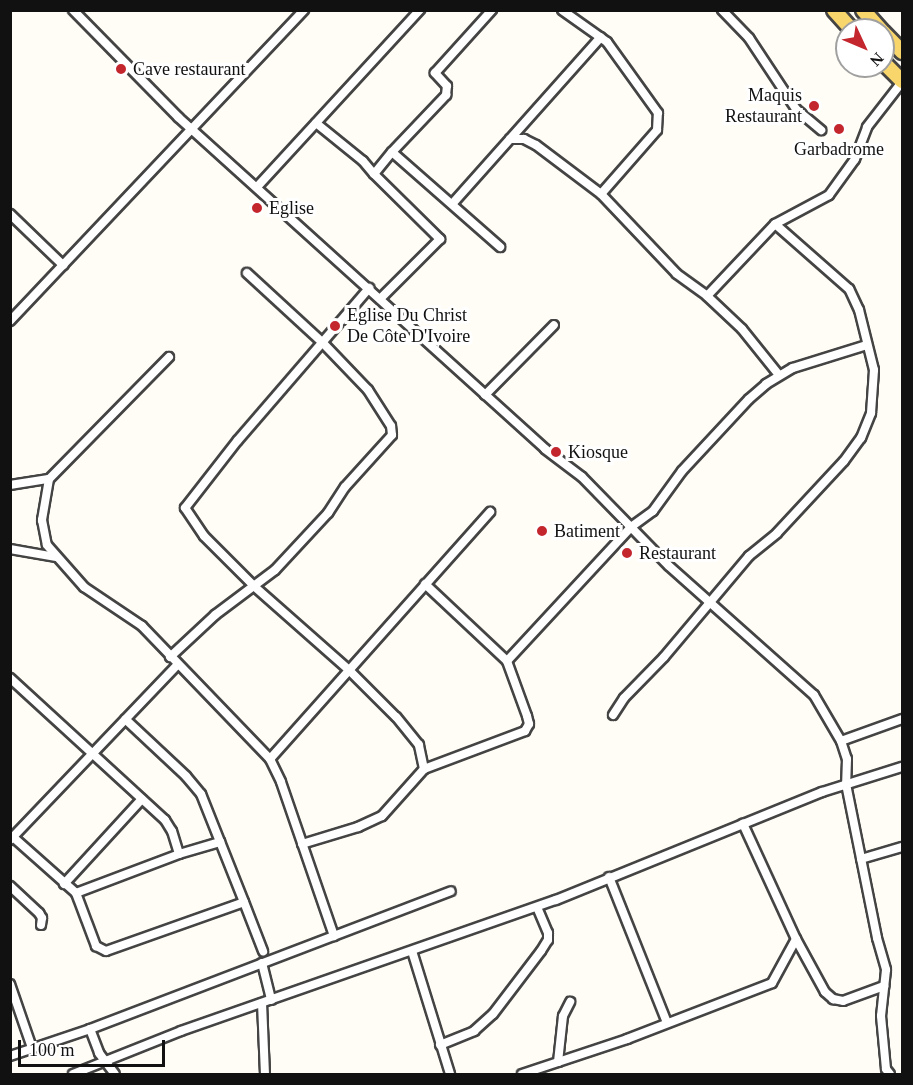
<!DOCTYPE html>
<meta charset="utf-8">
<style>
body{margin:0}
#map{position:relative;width:913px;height:1085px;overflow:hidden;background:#fffdf5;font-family:Georgia,serif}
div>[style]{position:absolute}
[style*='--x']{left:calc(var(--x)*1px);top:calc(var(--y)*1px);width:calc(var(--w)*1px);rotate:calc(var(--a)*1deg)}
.roads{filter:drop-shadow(2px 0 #444) drop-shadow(-2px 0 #444) drop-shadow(0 2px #444) drop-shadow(0 -2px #444)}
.street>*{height:8px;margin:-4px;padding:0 4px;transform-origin:4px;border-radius:4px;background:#fff}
.primary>*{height:14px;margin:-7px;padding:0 7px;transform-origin:7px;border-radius:7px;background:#f9d66b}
.dots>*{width:16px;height:16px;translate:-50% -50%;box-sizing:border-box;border:3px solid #fff;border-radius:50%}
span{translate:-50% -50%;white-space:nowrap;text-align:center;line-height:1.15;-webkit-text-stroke:6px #fff;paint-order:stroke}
.poi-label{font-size:18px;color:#111}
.left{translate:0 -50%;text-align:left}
.right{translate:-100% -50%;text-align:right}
.frame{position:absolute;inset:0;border:12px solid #111;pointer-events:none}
.north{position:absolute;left:835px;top:18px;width:60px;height:60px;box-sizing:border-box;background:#fff;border:2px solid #a0a0a0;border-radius:50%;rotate:134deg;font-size:16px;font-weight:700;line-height:24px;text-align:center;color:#111}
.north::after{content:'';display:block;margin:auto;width:21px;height:27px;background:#c4262e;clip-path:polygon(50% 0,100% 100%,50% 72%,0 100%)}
.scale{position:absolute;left:18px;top:1040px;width:147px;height:27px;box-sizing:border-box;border:3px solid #111;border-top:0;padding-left:8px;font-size:18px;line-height:21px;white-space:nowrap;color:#111;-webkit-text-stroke:4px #fff;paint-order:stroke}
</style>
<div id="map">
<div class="roads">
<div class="street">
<div style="--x:73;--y:10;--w:150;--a:45.5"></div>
<div style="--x:178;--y:117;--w:495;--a:42.1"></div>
<div style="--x:545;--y:449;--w:46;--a:37.1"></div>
<div style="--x:582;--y:477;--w:124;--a:45.7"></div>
<div style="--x:669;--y:566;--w:194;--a:41.7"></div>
<div style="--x:814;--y:695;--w:53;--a:59.6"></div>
<div style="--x:841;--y:741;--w:19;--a:72"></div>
<div style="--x:847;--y:759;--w:25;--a:92"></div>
<div style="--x:846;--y:784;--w:157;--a:78.6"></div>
<div style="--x:877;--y:938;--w:33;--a:74"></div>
<div style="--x:886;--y:970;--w:46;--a:96.2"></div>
<div style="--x:881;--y:1016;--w:53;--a:84.6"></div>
<div style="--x:886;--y:1069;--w:6;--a:51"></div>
<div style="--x:722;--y:10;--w:39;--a:46"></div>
<div style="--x:749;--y:38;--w:85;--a:56.5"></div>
<div style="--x:796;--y:109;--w:33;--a:40"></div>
<div style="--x:316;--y:123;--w:60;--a:39"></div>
<div style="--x:363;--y:161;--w:17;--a:50"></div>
<div style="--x:374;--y:174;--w:28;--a:-51"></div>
<div style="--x:392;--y:152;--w:79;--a:-46.5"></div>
<div style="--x:446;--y:95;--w:9;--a:-84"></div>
<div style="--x:447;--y:86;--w:18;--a:-133"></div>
<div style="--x:435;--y:73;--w:85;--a:-47.9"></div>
<div style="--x:510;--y:139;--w:14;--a:0"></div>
<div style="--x:524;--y:139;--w:13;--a:27"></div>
<div style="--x:536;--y:145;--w:81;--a:37"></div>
<div style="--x:601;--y:194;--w:85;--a:-48.8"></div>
<div style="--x:657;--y:130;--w:17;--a:-87"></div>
<div style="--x:658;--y:113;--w:87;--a:-125.7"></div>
<div style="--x:607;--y:42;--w:55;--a:-144.6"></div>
<div style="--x:392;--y:152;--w:144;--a:41.3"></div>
<div style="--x:374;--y:174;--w:93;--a:44.6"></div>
<div style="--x:440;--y:239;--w:83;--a:135"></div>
<div style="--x:257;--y:187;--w:241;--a:-47.4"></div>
<div style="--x:601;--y:194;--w:110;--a:46.5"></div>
<div style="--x:677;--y:274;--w:37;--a:36"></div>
<div style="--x:453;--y:203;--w:222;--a:-48.3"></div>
<div style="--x:10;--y:214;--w:74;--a:43.9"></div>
<div style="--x:775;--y:224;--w:61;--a:-28.2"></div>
<div style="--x:829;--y:195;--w:44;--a:-54.2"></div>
<div style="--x:855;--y:159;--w:34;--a:-69"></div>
<div style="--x:867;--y:127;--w:57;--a:-52.1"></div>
<div style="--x:10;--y:321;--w:428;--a:-46.6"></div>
<div style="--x:169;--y:357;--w:171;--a:134.5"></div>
<div style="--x:49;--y:479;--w:42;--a:99.7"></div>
<div style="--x:42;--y:520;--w:25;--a:79"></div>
<div style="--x:47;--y:545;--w:56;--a:48.6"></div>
<div style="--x:84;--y:587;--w:70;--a:33.9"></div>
<div style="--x:142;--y:626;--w:185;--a:46.1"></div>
<div style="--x:270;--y:759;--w:25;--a:64"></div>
<div style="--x:281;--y:782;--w:163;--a:71"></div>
<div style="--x:485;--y:395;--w:98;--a:-45.4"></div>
<div style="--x:10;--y:485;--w:39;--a:-9"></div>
<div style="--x:10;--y:549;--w:47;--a:9.9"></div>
<div style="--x:425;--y:584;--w:112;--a:43.2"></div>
<div style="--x:170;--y:657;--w:62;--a:-43"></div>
<div style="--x:215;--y:615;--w:75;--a:-36.9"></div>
<div style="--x:275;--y:570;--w:78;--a:-47.1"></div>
<div style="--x:328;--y:513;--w:31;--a:-57"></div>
<div style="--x:345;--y:487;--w:70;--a:-47.9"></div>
<div style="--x:392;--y:435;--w:9;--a:-96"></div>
<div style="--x:391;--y:426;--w:43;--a:-122.6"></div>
<div style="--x:368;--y:390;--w:66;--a:-133.8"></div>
<div style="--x:322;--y:342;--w:102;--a:-137.4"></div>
<div style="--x:10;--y:678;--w:210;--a:42.5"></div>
<div style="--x:165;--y:820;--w:13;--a:58"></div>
<div style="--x:172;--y:831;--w:24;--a:73"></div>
<div style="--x:613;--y:715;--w:20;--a:-57"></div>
<div style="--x:624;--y:698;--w:57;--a:-45.7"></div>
<div style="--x:664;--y:657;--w:132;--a:-49.9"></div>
<div style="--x:749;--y:556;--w:36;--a:-39"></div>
<div style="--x:777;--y:533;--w:98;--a:-47.1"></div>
<div style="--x:844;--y:461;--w:29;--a:-54"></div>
<div style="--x:861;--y:438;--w:27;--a:-68"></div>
<div style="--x:871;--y:413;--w:43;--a:-86"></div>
<div style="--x:874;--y:370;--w:62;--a:-104"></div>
<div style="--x:859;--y:310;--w:23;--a:-115"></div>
<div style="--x:849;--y:289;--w:98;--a:-138.7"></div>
<div style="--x:775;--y:224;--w:99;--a:133.4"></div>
<div style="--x:707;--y:296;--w:48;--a:43.3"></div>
<div style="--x:742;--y:329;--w:59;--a:51.2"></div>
<div style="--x:841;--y:741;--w:65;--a:-19.8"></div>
<div style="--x:270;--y:759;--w:331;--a:-48.3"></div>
<div style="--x:424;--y:769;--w:108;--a:-20.6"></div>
<div style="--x:525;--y:731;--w:8;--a:-60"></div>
<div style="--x:529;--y:724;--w:8;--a:-104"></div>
<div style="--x:527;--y:716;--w:59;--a:-110"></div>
<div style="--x:507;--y:661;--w:183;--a:-47.2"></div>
<div style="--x:631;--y:527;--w:27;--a:-36"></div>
<div style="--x:653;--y:511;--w:49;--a:-54.1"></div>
<div style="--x:682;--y:471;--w:98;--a:-47.1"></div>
<div style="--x:749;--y:399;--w:23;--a:-41"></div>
<div style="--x:766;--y:384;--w:31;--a:-31"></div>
<div style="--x:793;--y:368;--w:77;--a:-17.3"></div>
<div style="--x:13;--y:837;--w:84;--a:41.6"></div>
<div style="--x:76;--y:893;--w:110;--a:-20.7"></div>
<div style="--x:179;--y:854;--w:43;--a:-16.3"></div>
<div style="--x:10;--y:840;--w:242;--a:-46.3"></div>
<div style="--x:302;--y:844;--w:59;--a:-16.9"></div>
<div style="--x:358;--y:827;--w:26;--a:-25"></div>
<div style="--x:382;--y:816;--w:63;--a:-48.2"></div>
<div style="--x:424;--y:769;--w:25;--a:-102"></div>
<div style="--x:419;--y:745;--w:36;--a:-129"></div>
<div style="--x:396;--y:717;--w:66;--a:-135"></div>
<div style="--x:349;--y:670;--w:125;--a:-138.6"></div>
<div style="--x:255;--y:587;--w:72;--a:-135"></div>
<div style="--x:204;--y:536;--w:34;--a:-124"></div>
<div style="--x:185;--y:508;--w:86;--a:-52.1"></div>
<div style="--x:238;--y:440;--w:201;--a:-49.2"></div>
<div style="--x:861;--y:859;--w:43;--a:-16.3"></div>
<div style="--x:609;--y:877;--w:157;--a:68.3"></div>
<div style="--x:64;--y:884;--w:115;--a:-47.5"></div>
<div style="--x:10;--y:886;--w:40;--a:43"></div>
<div style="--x:39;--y:913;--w:6;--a:59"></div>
<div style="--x:42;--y:918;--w:7;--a:98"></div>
<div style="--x:76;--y:893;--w:57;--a:69.3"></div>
<div style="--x:96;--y:946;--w:11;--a:27"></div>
<div style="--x:106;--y:951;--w:146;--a:-19.5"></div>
<div style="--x:244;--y:902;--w:116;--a:-111.7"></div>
<div style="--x:201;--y:794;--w:23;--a:-130"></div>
<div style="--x:186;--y:776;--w:83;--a:-136.9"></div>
<div style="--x:244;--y:902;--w:53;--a:68.8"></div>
<div style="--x:796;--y:939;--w:60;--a:61.3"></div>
<div style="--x:825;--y:992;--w:11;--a:41"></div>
<div style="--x:833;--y:999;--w:10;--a:11"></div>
<div style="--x:843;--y:1001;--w:44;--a:-20.1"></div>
<div style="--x:412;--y:951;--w:129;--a:72.8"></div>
<div style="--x:262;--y:963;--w:38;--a:76"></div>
<div style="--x:10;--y:984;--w:68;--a:71"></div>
<div style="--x:262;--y:1003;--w:71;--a:87.6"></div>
<div style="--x:90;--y:1029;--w:26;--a:69"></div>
<div style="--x:99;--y:1053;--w:26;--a:53"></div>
<div style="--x:440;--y:1045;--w:37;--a:-22"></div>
<div style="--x:474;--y:1031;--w:25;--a:-42"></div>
<div style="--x:493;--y:1014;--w:79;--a:-52.7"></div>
<div style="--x:541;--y:951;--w:13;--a:-58"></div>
<div style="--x:548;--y:940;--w:7;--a:-90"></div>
<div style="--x:548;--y:933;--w:28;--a:-113"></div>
<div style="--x:10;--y:1056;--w:84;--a:-18.6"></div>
<div style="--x:90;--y:1029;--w:386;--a:-20.9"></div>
<div style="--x:558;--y:1062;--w:46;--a:-83.8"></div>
<div style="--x:563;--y:1016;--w:16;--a:-63"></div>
<div style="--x:73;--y:1074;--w:116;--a:-21.7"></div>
<div style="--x:181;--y:1031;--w:397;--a:-19.3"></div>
<div style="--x:556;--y:900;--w:287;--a:-22.1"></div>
<div style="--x:822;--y:792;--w:84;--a:-17.4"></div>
<div style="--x:522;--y:1074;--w:111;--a:-18.4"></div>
<div style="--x:627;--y:1039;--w:155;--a:-21.1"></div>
<div style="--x:772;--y:983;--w:50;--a:-61.4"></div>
<div style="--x:796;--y:939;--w:127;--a:-114.7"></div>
</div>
<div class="primary">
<div style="--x:834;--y:10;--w:27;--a:48"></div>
<div style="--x:863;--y:10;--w:27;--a:48"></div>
<div style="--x:883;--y:32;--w:28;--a:46"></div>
<div style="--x:883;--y:62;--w:27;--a:45"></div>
</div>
</div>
<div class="dots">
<div style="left:121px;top:69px;background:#c4262e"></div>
<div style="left:814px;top:106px;background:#c4262e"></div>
<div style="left:839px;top:129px;background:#c4262e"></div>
<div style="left:257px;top:208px;background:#c4262e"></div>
<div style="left:335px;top:326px;background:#c4262e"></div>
<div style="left:556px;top:452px;background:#c4262e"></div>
<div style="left:542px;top:531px;background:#c4262e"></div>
<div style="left:627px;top:553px;background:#c4262e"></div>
</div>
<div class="poi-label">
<span class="left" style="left:133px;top:69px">Cave restaurant</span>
<span class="right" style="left:802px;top:106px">Maquis<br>Restaurant</span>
<span style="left:839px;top:149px">Garbadrome</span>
<span class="left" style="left:269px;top:208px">Eglise</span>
<span class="left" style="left:347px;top:326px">Eglise Du Christ<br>De Côte D'Ivoire</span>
<span class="left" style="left:568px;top:452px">Kiosque</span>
<span class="left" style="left:554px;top:531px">Batiment</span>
<span class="left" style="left:639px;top:553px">Restaurant</span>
</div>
<div class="frame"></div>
<div class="north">N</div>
<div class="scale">100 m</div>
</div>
